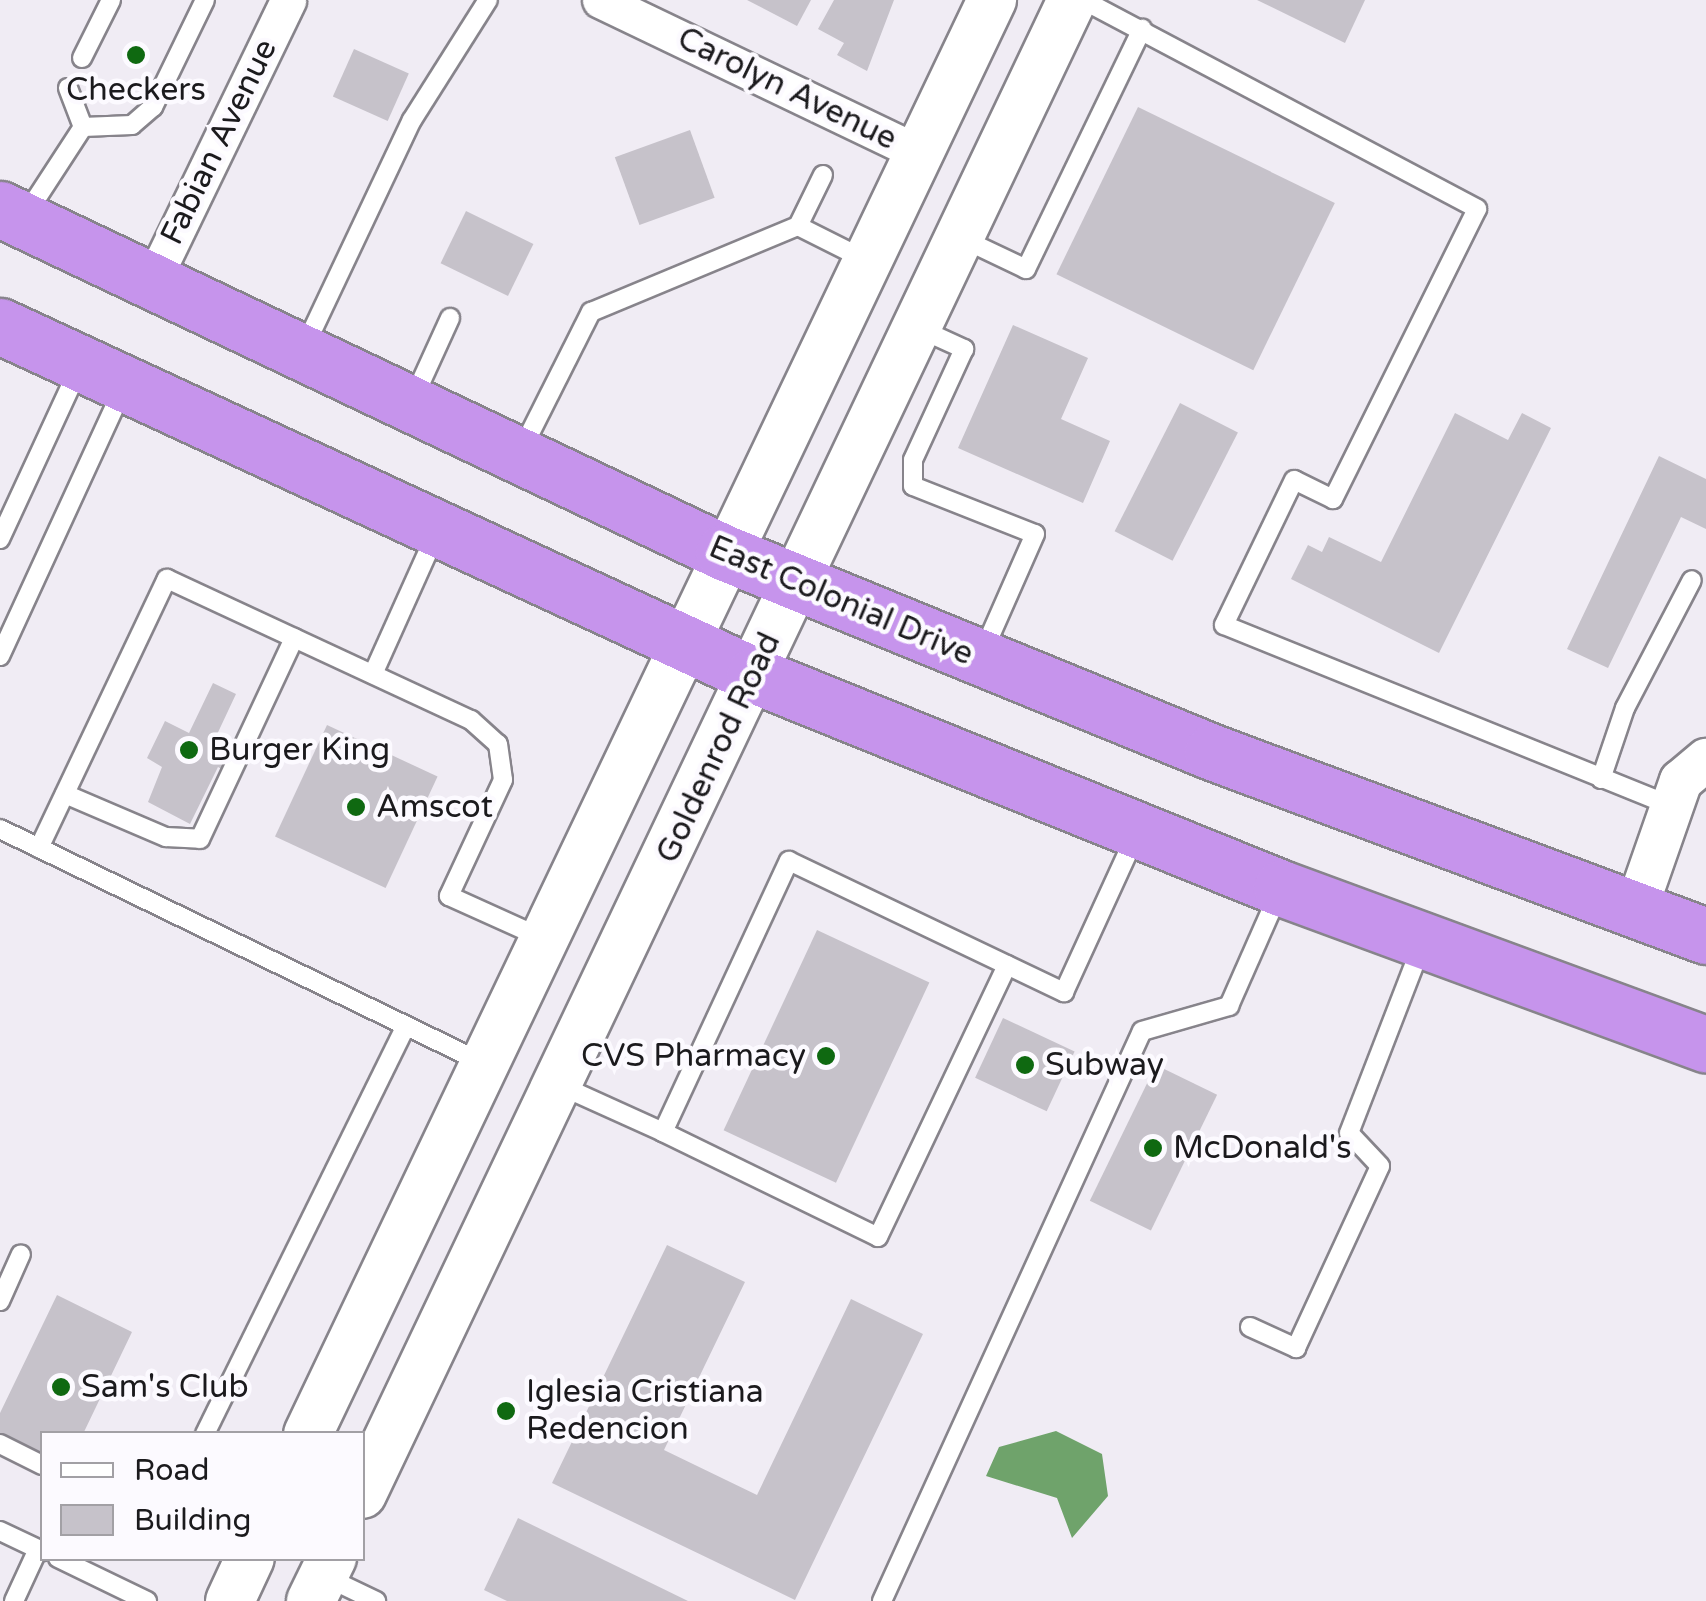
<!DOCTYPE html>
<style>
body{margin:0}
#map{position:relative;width:1706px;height:1601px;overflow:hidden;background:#f0ecf4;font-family:"Varela Round",sans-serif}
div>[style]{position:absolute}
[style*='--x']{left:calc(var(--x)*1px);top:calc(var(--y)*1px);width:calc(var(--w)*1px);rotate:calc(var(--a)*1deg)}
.water>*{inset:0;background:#6fa36b}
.building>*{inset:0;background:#c6c2ca;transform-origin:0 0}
.roads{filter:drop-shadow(2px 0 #87848b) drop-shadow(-2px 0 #87848b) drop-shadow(0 2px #87848b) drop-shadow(0 -2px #87848b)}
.service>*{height:18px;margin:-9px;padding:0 9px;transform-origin:9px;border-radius:9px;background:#fff}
.minor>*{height:35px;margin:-17.5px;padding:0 17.5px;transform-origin:17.5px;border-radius:17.5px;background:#fff}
.tertiary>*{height:42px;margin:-21px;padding:0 21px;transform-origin:21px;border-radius:21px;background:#fff}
.secondary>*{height:48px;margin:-24px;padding:0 24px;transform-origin:24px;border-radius:24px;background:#fff}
.trunk>*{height:55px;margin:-27.5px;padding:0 27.5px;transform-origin:27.5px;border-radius:27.5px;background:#c694ec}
.dots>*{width:28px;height:28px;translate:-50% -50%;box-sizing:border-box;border:5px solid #fcfaff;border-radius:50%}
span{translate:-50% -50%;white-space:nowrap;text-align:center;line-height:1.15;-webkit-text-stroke:9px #fcfaff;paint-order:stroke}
.street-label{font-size:32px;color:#1b1a1d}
.poi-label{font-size:32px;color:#1b1a1d}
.left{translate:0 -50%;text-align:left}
.right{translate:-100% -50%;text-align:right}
.legend{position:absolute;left:40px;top:1431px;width:325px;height:130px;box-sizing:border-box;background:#fcfaff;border:2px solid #a2a0a5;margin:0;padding:12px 18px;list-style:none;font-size:30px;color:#1b1a1d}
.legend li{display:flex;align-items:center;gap:20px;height:50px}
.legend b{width:50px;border:2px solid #a2a0a5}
</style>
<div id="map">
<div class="water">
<div style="clip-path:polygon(1056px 1431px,1102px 1454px,1108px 1496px,1072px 1538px,1057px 1498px,986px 1476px,999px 1447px)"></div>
</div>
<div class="building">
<div style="clip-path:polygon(747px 0,811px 0,797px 26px)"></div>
<div style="clip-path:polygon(834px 0,894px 0,867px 71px,837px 55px,844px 43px,818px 29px)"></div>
<div style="clip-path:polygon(1257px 0,1365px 0,1345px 43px)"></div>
<div style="left:354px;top:49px;width:60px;height:52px;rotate:24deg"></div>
<div style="left:1138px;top:107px;width:219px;height:186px;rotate:26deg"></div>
<div style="left:690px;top:130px;width:72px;height:80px;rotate:70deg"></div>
<div style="left:466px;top:211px;width:75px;height:58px;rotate:26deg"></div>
<div style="clip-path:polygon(1013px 325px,1088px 358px,1061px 419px,1110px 441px,1083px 503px,958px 448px)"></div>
<div style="left:1180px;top:403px;width:65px;height:144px;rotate:27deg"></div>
<div style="clip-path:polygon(1455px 413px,1508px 440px,1522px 413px,1551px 428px,1439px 653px,1291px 579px,1308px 545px,1322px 552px,1329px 537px,1381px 562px)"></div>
<div style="clip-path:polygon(1659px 456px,1706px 479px,1706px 529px,1681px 517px,1608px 668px,1567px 649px)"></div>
<div style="clip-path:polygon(213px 683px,236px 694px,213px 743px,240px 757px,233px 776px,218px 767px,190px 824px,148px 802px,162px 767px,147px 758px,165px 721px,189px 733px)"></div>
<div style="left:327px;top:725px;width:122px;height:123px;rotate:25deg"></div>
<div style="left:817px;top:930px;width:124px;height:221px;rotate:25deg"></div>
<div style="left:1003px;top:1018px;width:79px;height:66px;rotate:25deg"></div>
<div style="left:1156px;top:1065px;width:68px;height:151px;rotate:26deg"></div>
<div style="clip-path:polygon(667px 1245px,745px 1282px,664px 1450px,757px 1495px,851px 1299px,923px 1334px,795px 1600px,552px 1483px)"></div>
<div style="clip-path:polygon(57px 1295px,132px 1332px,83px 1434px,42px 1434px,42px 1458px,0 1438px,0 1413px)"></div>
<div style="clip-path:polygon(518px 1518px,688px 1601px,507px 1601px,484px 1590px)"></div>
</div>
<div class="roads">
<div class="service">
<div style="--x:1083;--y:0;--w:446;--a:27.9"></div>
<div style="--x:1477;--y:209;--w:324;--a:116.4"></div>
<div style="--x:1333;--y:499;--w:43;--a:-154"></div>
<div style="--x:1294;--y:480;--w:161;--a:115.8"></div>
<div style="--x:1224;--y:625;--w:482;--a:22"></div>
<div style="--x:82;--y:58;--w:65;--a:-63.4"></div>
<div style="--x:68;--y:88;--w:42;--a:69"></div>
<div style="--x:823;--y:175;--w:57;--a:116.1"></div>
<div style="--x:798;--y:226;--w:78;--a:26.6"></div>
<div style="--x:25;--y:216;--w:106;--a:-56.9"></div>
<div style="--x:83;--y:127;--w:49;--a:-2.3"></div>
<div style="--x:132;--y:125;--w:28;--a:-41"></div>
<div style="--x:153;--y:107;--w:119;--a:-64.1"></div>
<div style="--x:961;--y:238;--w:72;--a:25.5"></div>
<div style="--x:1026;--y:269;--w:267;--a:-64.2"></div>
<div style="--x:918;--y:328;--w:51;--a:24.5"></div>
<div style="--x:964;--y:349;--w:122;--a:114.7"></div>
<div style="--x:913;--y:460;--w:26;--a:90"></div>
<div style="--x:913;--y:486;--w:131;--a:21.5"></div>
<div style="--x:1035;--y:534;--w:131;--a:113.8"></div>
<div style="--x:304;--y:348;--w:252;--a:-64.7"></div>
<div style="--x:412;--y:120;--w:142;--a:-57.7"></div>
<div style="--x:414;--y:397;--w:87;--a:-65.5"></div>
<div style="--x:521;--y:451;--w:156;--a:-63.3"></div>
<div style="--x:591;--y:312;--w:224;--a:-22.6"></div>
<div style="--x:0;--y:539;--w:186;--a:-65.2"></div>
<div style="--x:0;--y:656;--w:294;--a:-65.3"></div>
<div style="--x:373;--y:674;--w:154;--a:-65.8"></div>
<div style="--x:1601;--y:779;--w:75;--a:-71.3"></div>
<div style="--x:1625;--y:708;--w:144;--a:-62.4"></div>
<div style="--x:65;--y:794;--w:110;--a:23.1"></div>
<div style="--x:166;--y:837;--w:34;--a:3"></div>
<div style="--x:200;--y:839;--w:222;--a:-64.9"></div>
<div style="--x:0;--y:829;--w:534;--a:25.85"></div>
<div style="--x:39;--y:848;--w:298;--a:-64.6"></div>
<div style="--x:167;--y:579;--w:335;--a:24.9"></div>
<div style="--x:471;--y:720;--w:36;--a:42"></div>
<div style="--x:498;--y:744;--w:36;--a:82"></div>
<div style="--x:503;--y:780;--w:128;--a:115"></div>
<div style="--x:449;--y:896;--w:100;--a:24.3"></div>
<div style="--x:559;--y:1085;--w:114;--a:24.3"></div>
<div style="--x:663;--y:1132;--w:299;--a:-65.1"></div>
<div style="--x:789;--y:861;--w:305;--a:25.5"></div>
<div style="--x:1064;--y:992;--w:170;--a:-65.4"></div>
<div style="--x:663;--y:1132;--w:239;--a:26"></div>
<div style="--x:878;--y:1237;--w:301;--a:-64.6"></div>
<div style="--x:0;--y:1301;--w:51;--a:-65.9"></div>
<div style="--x:1250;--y:1327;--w:51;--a:24.5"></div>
<div style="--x:1296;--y:1348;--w:200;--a:-65.2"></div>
<div style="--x:1380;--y:1166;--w:45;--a:-133.2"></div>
<div style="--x:1349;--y:1133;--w:199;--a:-68.8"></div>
<div style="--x:205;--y:1434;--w:455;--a:-63.8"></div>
<div style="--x:0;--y:1444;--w:47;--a:26.6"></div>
<div style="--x:0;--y:1531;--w:47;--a:25.5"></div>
<div style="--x:58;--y:1558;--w:99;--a:25.8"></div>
<div style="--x:324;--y:1576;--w:58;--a:25.7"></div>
<div style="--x:14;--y:1601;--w:57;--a:-65.2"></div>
<div style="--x:882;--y:1601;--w:626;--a:-65.48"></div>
<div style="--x:1142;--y:1031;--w:91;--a:-16"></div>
<div style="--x:1229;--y:1006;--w:121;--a:-66.2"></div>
</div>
<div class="minor">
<div style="--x:600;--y:0;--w:355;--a:25.6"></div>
<div style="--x:151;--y:284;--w:315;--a:-64.2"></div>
</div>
<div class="tertiary">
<div style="--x:1635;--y:912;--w:139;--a:-70.7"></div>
<div style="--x:1681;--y:781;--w:33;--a:-40"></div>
</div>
<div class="secondary">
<div style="--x:308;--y:1434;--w:1589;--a:-64.5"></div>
<div style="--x:362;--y:1494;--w:1654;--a:-64.58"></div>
<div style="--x:230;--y:1601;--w:47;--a:-65.1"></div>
<div style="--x:311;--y:1601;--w:48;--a:-64"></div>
</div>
<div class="trunk">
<div style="--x:0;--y:209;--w:800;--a:25.38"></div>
<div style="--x:723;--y:552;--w:528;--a:22.24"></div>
<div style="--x:1212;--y:752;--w:527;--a:20.43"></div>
<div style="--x:0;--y:326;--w:831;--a:24.84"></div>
<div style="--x:754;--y:675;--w:568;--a:22.01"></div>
<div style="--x:1281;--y:888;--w:453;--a:20.2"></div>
</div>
</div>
<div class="dots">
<div style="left:136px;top:55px;background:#0f6911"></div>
<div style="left:189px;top:750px;background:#0f6911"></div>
<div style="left:356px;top:807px;background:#0f6911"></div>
<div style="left:826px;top:1056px;background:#0f6911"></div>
<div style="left:1025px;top:1065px;background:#0f6911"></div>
<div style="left:1153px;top:1148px;background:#0f6911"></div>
<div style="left:61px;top:1387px;background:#0f6911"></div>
<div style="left:506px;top:1411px;background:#0f6911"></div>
</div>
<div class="street-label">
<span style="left:787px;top:89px;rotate:26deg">Carolyn Avenue</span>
<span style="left:219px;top:142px;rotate:-64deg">Fabian Avenue</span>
<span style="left:841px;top:601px;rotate:23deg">East Colonial Drive</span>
<span style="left:719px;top:748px;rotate:-65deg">Goldenrod Road</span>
</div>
<div class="poi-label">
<span style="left:136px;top:90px">Checkers</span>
<span class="left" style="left:209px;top:750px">Burger King</span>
<span class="left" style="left:376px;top:807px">Amscot</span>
<span class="right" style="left:806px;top:1056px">CVS Pharmacy</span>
<span class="left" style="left:1045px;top:1065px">Subway</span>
<span class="left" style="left:1173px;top:1148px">McDonald's</span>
<span class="left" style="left:81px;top:1387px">Sam's Club</span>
<span class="left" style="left:526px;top:1411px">Iglesia Cristiana<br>Redencion</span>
</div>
<ul class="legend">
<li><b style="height:12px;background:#fff"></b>Road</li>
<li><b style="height:28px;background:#c6c2ca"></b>Building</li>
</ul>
</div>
